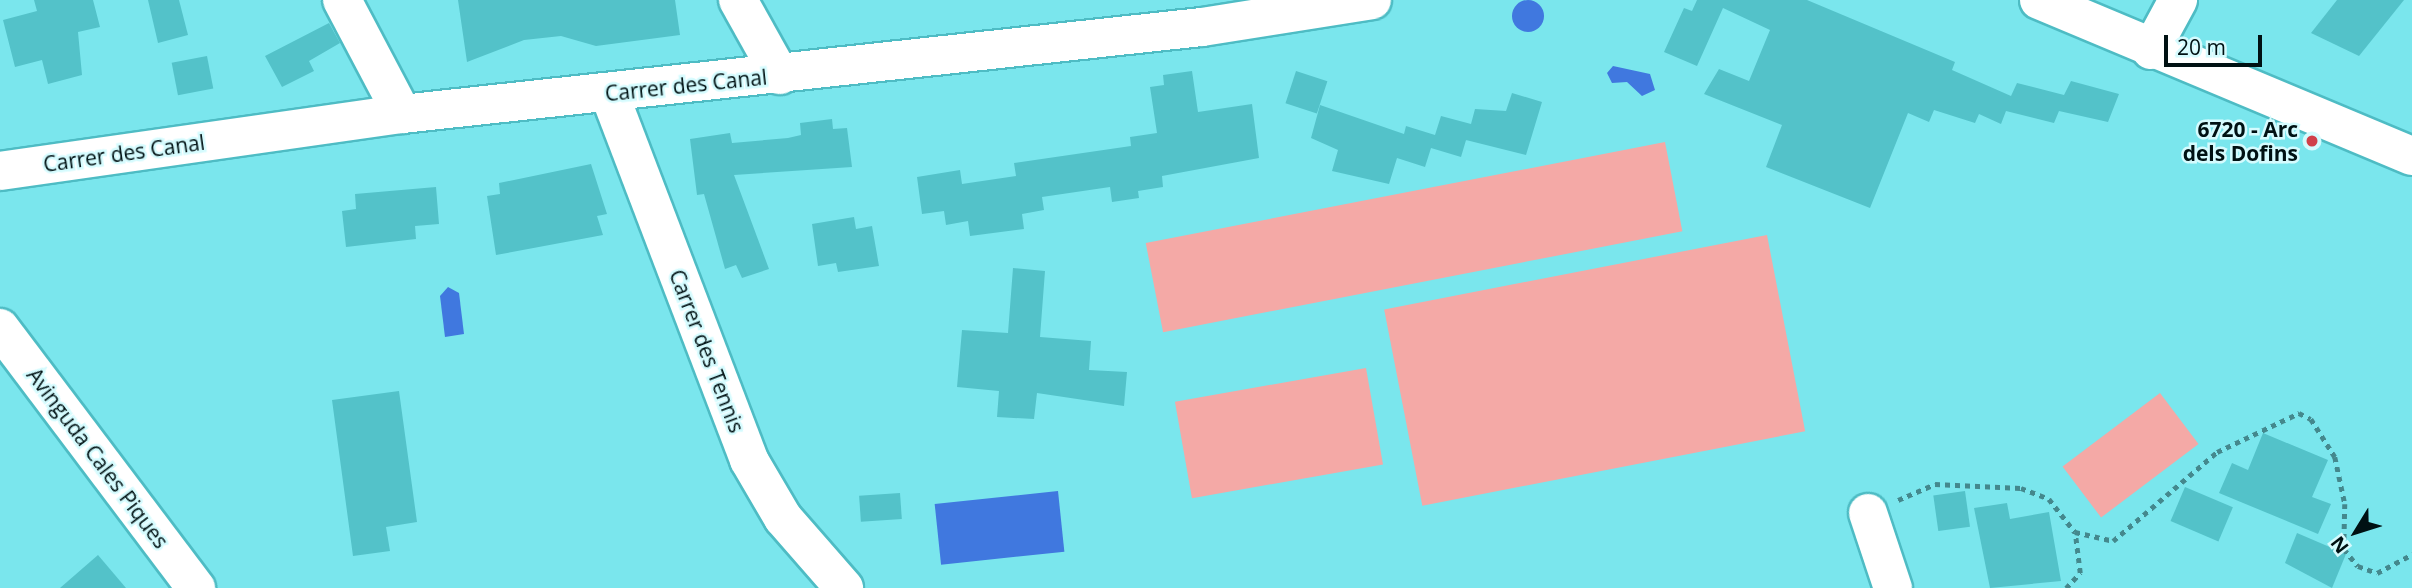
<!DOCTYPE html>
<style>
body{margin:0}
#map{position:relative;width:2412px;height:588px;overflow:hidden;background:#7ae6ed;font-family:"Open Sans",sans-serif}
div>[style]{position:absolute}
[style*='--x']{left:calc(var(--x)*1px);top:calc(var(--y)*1px);width:calc(var(--w)*1px);rotate:calc(var(--a)*1deg)}
.green>*{inset:0;background:#f4a9a6;transform-origin:0 0}
.water>*{inset:0;background:#4078df;transform-origin:0 0}
.round{border-radius:50%}
.building>*{inset:0;background:#53c2c9;transform-origin:0 0}
.path>*{height:4.5px;margin-top:-2.25px;transform-origin:0;background:repeating-linear-gradient(90deg,#44888d 0 5px,transparent 0 10px)}
.roads{filter:drop-shadow(2px 0 #4ebcc4) drop-shadow(-2px 0 #4ebcc4) drop-shadow(0 2px #4ebcc4) drop-shadow(0 -2px #4ebcc4)}
.minor>*{height:38px;margin:-19px;padding:0 19px;transform-origin:19px;border-radius:19px;background:#fff}
.dots>*{width:19px;height:19px;translate:-50% -50%;box-sizing:border-box;border:4px solid #d5fbfe;border-radius:50%}
span{translate:-50% -50%;white-space:nowrap;text-align:center;line-height:1.15;-webkit-text-stroke:5px #d5fbfe;paint-order:stroke}
.street-label{font-size:21px;color:#001113}
.poi-label{font-size:21px;color:#001113;font-weight:700}
.right{translate:-100% -50%;text-align:right}
.north{position:absolute;left:2321px;top:497px;width:70px;height:70px;-webkit-text-stroke:5px #d5fbfe;paint-order:stroke;rotate:232deg;font-size:19px;font-weight:700;line-height:28px;text-align:center;color:#001113}
.north::after{content:'';display:block;margin:auto;width:24px;height:32px;background:#001113;clip-path:polygon(50% 0,100% 100%,50% 72%,0 100%)}
.scale{position:absolute;left:2164px;top:35px;width:98px;height:32px;box-sizing:border-box;border:4px solid #001113;border-top:0;padding-left:9px;font-size:21px;line-height:24px;white-space:nowrap;color:#001113;-webkit-text-stroke:5px #d5fbfe;paint-order:stroke}
</style>
<div id="map">
<div class="green">
<div style="left:1665px;top:142px;width:91px;height:529px;rotate:79deg"></div>
<div style="left:1767px;top:235px;width:200px;height:390px;rotate:79deg"></div>
<div style="left:1366px;top:368px;width:98px;height:194px;rotate:80deg"></div>
<div style="left:2160px;top:393px;width:64px;height:122px;rotate:53deg"></div>
</div>
<div class="water">
<div class="round" style="left:1512px;top:0;width:32px;height:32px"></div>
<div style="clip-path:polygon(1613px 66px,1650px 74px,1655px 90px,1642px 96px,1627px 82px,1612px 83px,1607px 73px)"></div>
<div style="clip-path:polygon(448px 287px,459px 293px,464px 334px,445px 337px,440px 296px)"></div>
<div style="left:1058px;top:491px;width:61px;height:124px;rotate:84deg"></div>
</div>
<div class="building">
<div style="clip-path:polygon(34px 0,93px 0,100px 27px,78px 32px,82px 75px,48px 84px,42px 60px,15px 67px,3px 20px,37px 11px)"></div>
<div style="clip-path:polygon(148px 0,179px 0,188px 35px,158px 43px)"></div>
<div style="clip-path:polygon(458px 0,675px 0,680px 35px,596px 46px,561px 36px,524px 40px,467px 62px)"></div>
<div style="clip-path:polygon(1697px 0,1807px 0,1955px 62px,1952px 70px,2011px 96px,2017px 83px,2064px 95px,2071px 81px,2119px 94px,2108px 122px,2059px 111px,2054px 123px,2006px 111px,2001px 124px,1979px 114px,1975px 123px,1934px 110px,1929px 122px,1908px 113px,1870px 208px,1766px 167px,1782px 125px,1704px 94px,1719px 69px,1749px 81px,1770px 30px,1723px 8px,1697px 66px,1664px 52px,1684px 8px,1692px 11px)"></div>
<div style="clip-path:polygon(2337px 0,2404px 0,2359px 56px,2311px 33px)"></div>
<div style="clip-path:polygon(329px 23px,340px 43px,309px 61px,314px 71px,282px 87px,265px 56px)"></div>
<div style="left:207px;top:56px;width:33px;height:36px;rotate:79deg"></div>
<div style="clip-path:polygon(1192px 71px,1198px 112px,1252px 104px,1259px 158px,1162px 176px,1163px 187px,1138px 191px,1139px 198px,1112px 202px,1110px 187px,1042px 197px,1044px 210px,1022px 214px,1024px 229px,970px 236px,968px 221px,946px 225px,944px 211px,922px 214px,917px 177px,960px 170px,962px 184px,1016px 176px,1014px 163px,1131px 146px,1130px 137px,1157px 133px,1150px 87px,1164px 85px,1163px 75px)"></div>
<div style="left:1296px;top:71px;width:33px;height:34px;rotate:18deg"></div>
<div style="clip-path:polygon(1512px 93px,1542px 102px,1526px 155px,1466px 140px,1469px 130px,1461px 157px,1431px 148px,1425px 167px,1397px 158px,1389px 184px,1332px 171px,1338px 150px,1311px 138px,1320px 105px,1404px 134px,1406px 126px,1435px 135px,1441px 116px,1471px 124px,1475px 109px,1506px 111px)"></div>
<div style="clip-path:polygon(832px 119px,833px 129px,847px 128px,852px 167px,734px 175px,769px 269px,742px 278px,736px 265px,725px 269px,704px 194px,697px 195px,690px 139px,730px 133px,732px 143px,788px 138px,801px 135px,800px 123px)"></div>
<div style="clip-path:polygon(591px 164px,607px 214px,597px 216px,603px 235px,496px 255px,487px 196px,500px 194px,499px 183px)"></div>
<div style="clip-path:polygon(436px 187px,439px 224px,415px 226px,416px 239px,346px 247px,342px 211px,356px 209px,355px 194px)"></div>
<div style="clip-path:polygon(854px 217px,856px 229px,872px 226px,879px 266px,838px 272px,836px 263px,818px 266px,812px 224px)"></div>
<div style="clip-path:polygon(1013px 268px,1045px 271px,1040px 337px,1091px 341px,1089px 370px,1127px 372px,1124px 406px,1037px 393px,1034px 419px,997px 417px,999px 391px,957px 387px,962px 330px,1008px 333px)"></div>
<div style="clip-path:polygon(399px 391px,417px 522px,386px 527px,390px 551px,353px 556px,332px 400px)"></div>
<div style="clip-path:polygon(2263px 433px,2328px 460px,2312px 497px,2331px 504px,2318px 534px,2219px 493px,2232px 463px,2248px 470px)"></div>
<div style="left:2185px;top:487px;width:52px;height:37px;rotate:23deg"></div>
<div style="left:1965px;top:491px;width:36px;height:32px;rotate:82deg"></div>
<div style="left:900px;top:493px;width:26px;height:41px;rotate:86deg"></div>
<div style="clip-path:polygon(2007px 503px,2010px 519px,2049px 512px,2061px 581px,1990px 588px,1974px 508px)"></div>
<div style="clip-path:polygon(2297px 533px,2346px 554px,2332px 588px,2285px 563px)"></div>
<div style="clip-path:polygon(98px 555px,126px 588px,60px 588px)"></div>
</div>
<div class="path">
<div style="--x:1898;--y:500;--w:40;--a:-23.4"></div>
<div style="--x:1935;--y:484;--w:86;--a:2.7"></div>
<div style="--x:2021;--y:488;--w:30;--a:21"></div>
<div style="--x:2049;--y:499;--w:42;--a:51.8"></div>
<div style="--x:2075;--y:532;--w:39;--a:13"></div>
<div style="--x:2113;--y:541;--w:137;--a:-40.6"></div>
<div style="--x:2217;--y:452;--w:91;--a:-25.4"></div>
<div style="--x:2299;--y:413;--w:13;--a:27"></div>
<div style="--x:2311;--y:419;--w:45;--a:57.7"></div>
<div style="--x:2335;--y:457;--w:48;--a:78"></div>
<div style="--x:2345;--y:504;--w:45;--a:91.3"></div>
<div style="--x:2344;--y:549;--w:22;--a:51"></div>
<div style="--x:2358;--y:566;--w:20;--a:20"></div>
<div style="--x:2377;--y:573;--w:40;--a:-28"></div>
<div style="--x:2066;--y:588;--w:21;--a:-47"></div>
<div style="--x:2080;--y:573;--w:41;--a:-97"></div>
</div>
<div class="roads">
<div class="minor">
<div style="--x:342;--y:0;--w:129;--a:62.2"></div>
<div style="--x:738;--y:0;--w:86;--a:60.8"></div>
<div style="--x:2039;--y:0;--w:404;--a:22.7"></div>
<div style="--x:2151;--y:50;--w:57;--a:-61.6"></div>
<div style="--x:609;--y:93;--w:393;--a:69.1"></div>
<div style="--x:749;--y:460;--w:67;--a:59.6"></div>
<div style="--x:783;--y:518;--w:93;--a:48.9"></div>
<div style="--x:0;--y:171;--w:406;--a:-8.1"></div>
<div style="--x:402;--y:114;--w:805;--a:-6.21"></div>
<div style="--x:1202;--y:27;--w:172;--a:-9"></div>
<div style="--x:0;--y:328;--w:326;--a:53"></div>
<div style="--x:1868;--y:513;--w:79;--a:71.6"></div>
</div>
</div>
<div class="dots">
<div style="left:2312px;top:141px;background:#d0404a"></div>
</div>
<div class="street-label">
<span style="left:686px;top:85px;rotate:-6deg">Carrer des Canal</span>
<span style="left:124px;top:153px;rotate:-8deg">Carrer des Canal</span>
<span style="left:707px;top:351px;rotate:69deg">Carrer des Tennis</span>
<span style="left:98px;top:458px;rotate:53deg">Avinguda Cales Piques</span>
</div>
<div class="poi-label">
<span class="right" style="left:2298px;top:141px">6720 - Arc<br>dels Dofins</span>
</div>
<div class="north">N</div>
<div class="scale">20 m</div>
</div>
